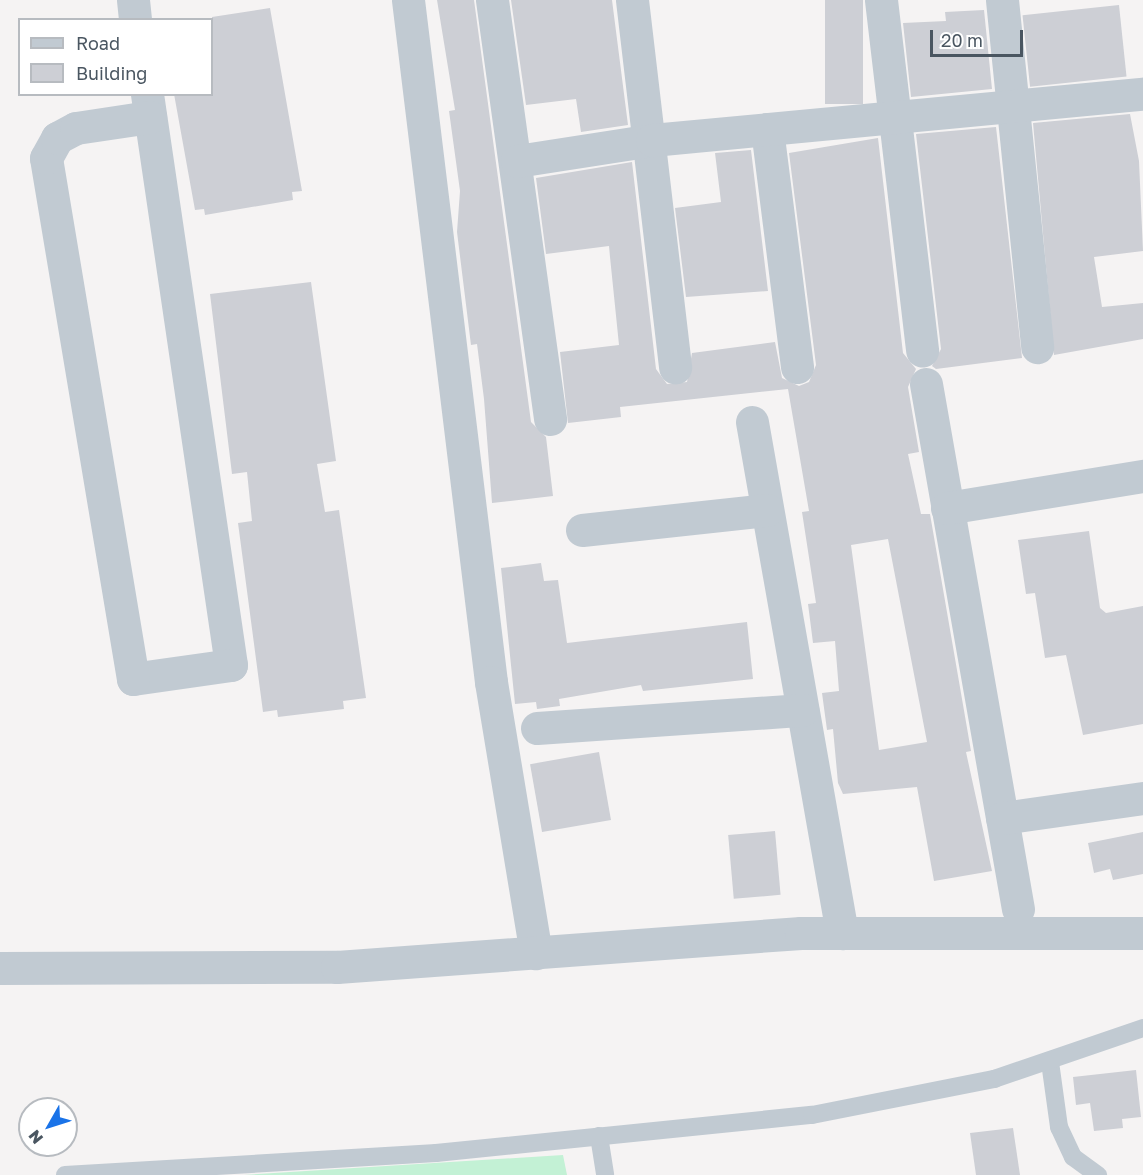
<!DOCTYPE html>
<style>
body{margin:0}
#map{position:relative;width:1143px;height:1175px;overflow:hidden;background:#f5f3f3;font-family:"Golos Text",sans-serif}
div>[style]{position:absolute}
[style*='--x']{left:calc(var(--x)*1px);top:calc(var(--y)*1px);width:calc(var(--w)*1px);rotate:calc(var(--a)*1deg)}
.green>*{inset:0;background:#c3f1d5}
.building>*{inset:0;background:#cdcfd5;transform-origin:0 0}
.service>*{height:18px;margin:-9px;padding:0 9px;transform-origin:9px;border-radius:9px;background:#c1cad2}
.minor>*{height:33px;margin:-16.5px;padding:0 16.5px;transform-origin:16.5px;border-radius:16.5px;background:#c1cad2}
.tertiary>*{height:33px;margin:-16.5px;padding:0 16.5px;transform-origin:16.5px;border-radius:16.5px;background:#c1cad2}
span{translate:-50% -50%;white-space:nowrap;text-align:center;line-height:1.15;-webkit-text-stroke:6px #fff;paint-order:stroke}
.legend{position:absolute;left:18px;top:18px;width:195px;height:78px;box-sizing:border-box;background:#fff;border:2px solid #b7bbc0;margin:0;padding:8px 10px;list-style:none;font-size:18px;color:#4a5661}
.legend li{display:flex;align-items:center;gap:12px;height:30px}
.legend b{width:30px;border:2px solid #b7bbc0}
.north{position:absolute;left:18px;top:1097px;width:60px;height:60px;box-sizing:border-box;background:#fff;border:2px solid #b7bbc0;border-radius:50%;rotate:231deg;font-size:16px;font-weight:700;line-height:24px;text-align:center;color:#4a5661}
.north::after{content:'';display:block;margin:auto;width:21px;height:27px;background:#1a73e8;clip-path:polygon(50% 0,100% 100%,50% 72%,0 100%)}
.scale{position:absolute;left:930px;top:30px;width:93px;height:27px;box-sizing:border-box;border:3px solid #4a5661;border-top:0;padding-left:8px;font-size:18px;line-height:21px;white-space:nowrap;color:#4a5661;-webkit-text-stroke:4px #fff;paint-order:stroke}
</style>
<div id="map">
<div class="green">
<div style="clip-path:polygon(563px 1155px,567px 1175px,244px 1175px)"></div>
</div>
<div class="building">
<div style="clip-path:polygon(437px 0,474px 0,531px 422px,546px 437px,553px 496px,492px 503px,484px 399px,477px 344px,471px 345px,457px 232px,460px 191px,449px 111px,455px 110px)"></div>
<div style="clip-path:polygon(511px 0,612px 0,628px 125px,581px 132px,576px 99px,526px 105px)"></div>
<div style="left:825px;top:0;width:38px;height:104px"></div>
<div style="left:1119px;top:5px;width:72px;height:97px;rotate:84deg"></div>
<div style="clip-path:polygon(270px 8px,302px 191px,292px 192px,293px 200px,205px 215px,204px 209px,195px 210px,174px 94px,212px 94px,212px 17px)"></div>
<div style="clip-path:polygon(984px 10px,992px 89px,911px 97px,903px 23px,946px 21px,945px 12px)"></div>
<div style="clip-path:polygon(1130px 114px,1139px 161px,1143px 251px,1094px 257px,1102px 307px,1143px 303px,1143px 339px,1054px 355px,1033px 123px)"></div>
<div style="clip-path:polygon(996px 127px,1022px 358px,936px 369px,932px 366px,941px 349px,916px 134px)"></div>
<div style="clip-path:polygon(evenodd,878px 138px,903px 353px,916px 369px,908px 387px,919px 452px,908px 454px,921px 514px,930px 514px,971px 751px,966px 752px,992px 871px,934px 881px,917px 787px,843px 794px,838px 783px,833px 729px,827px 730px,822px 693px,839px 691px,835px 641px,813px 643px,808px 604px,816px 603px,802px 512px,809px 511px,788px 389px,620px 407px,621px 417px,568px 423px,560px 352px,619px 345px,610px 257px,609px 246px,546px 254px,536px 178px,632px 162px,656px 369px,667px 384px,687px 382px,692px 353px,775px 342px,782px 378px,799px 386px,809px 382px,816px 365px,789px 153px,878px 138px,888px 539px,927px 742px,879px 750px,851px 545px,888px 539px)"></div>
<div style="clip-path:polygon(751px 150px,768px 291px,686px 297px,675px 208px,721px 202px,715px 153px)"></div>
<div style="clip-path:polygon(311px 282px,336px 461px,317px 464px,325px 512px,339px 510px,366px 698px,343px 701px,344px 709px,278px 717px,277px 710px,263px 712px,238px 523px,252px 521px,247px 472px,232px 474px,210px 294px)"></div>
<div style="clip-path:polygon(1089px 531px,1100px 608px,1106px 613px,1143px 606px,1143px 724px,1083px 735px,1066px 655px,1045px 658px,1035px 593px,1026px 594px,1018px 540px)"></div>
<div style="clip-path:polygon(541px 563px,544px 581px,558px 580px,567px 643px,747px 622px,753px 679px,643px 691px,641px 685px,559px 699px,560px 706px,537px 709px,536px 702px,515px 704px,501px 568px)"></div>
<div style="left:599px;top:752px;width:69px;height:70px;rotate:80deg"></div>
<div style="left:775px;top:831px;width:64px;height:47px;rotate:85deg"></div>
<div style="clip-path:polygon(1143px 832px,1143px 874px,1113px 880px,1110px 869px,1094px 873px,1088px 843px)"></div>
<div style="clip-path:polygon(1136px 1070px,1141px 1117px,1122px 1119px,1123px 1128px,1094px 1131px,1090px 1103px,1076px 1105px,1073px 1077px)"></div>
<div style="clip-path:polygon(1013px 1128px,1020px 1175px,976px 1175px,970px 1133px)"></div>
</div>
<div class="service">
<div style="--x:1050;--y:1062;--w:66;--a:82.1"></div>
<div style="--x:1059;--y:1127;--w:33;--a:65"></div>
<div style="--x:1073;--y:1157;--w:31;--a:36"></div>
<div style="--x:599;--y:1136;--w:39;--a:81"></div>
<div style="--x:65;--y:1175;--w:372;--a:-3.4"></div>
<div style="--x:436;--y:1153;--w:378;--a:-5.8"></div>
<div style="--x:812;--y:1115;--w:186;--a:-11.2"></div>
<div style="--x:994;--y:1079;--w:157;--a:-18.9"></div>
</div>
<div class="minor">
<div style="--x:133;--y:0;--w:20;--a:84"></div>
<div style="--x:408;--y:0;--w:687;--a:83.06"></div>
<div style="--x:491;--y:682;--w:275;--a:80.6"></div>
<div style="--x:492;--y:0;--w:423;--a:82.1"></div>
<div style="--x:632;--y:0;--w:370;--a:83.3"></div>
<div style="--x:881;--y:0;--w:353;--a:83.3"></div>
<div style="--x:1002;--y:0;--w:349;--a:84.2"></div>
<div style="--x:147;--y:94;--w:577;--a:81.63"></div>
<div style="--x:231;--y:665;--w:99;--a:171.9"></div>
<div style="--x:133;--y:679;--w:528;--a:-99.48"></div>
<div style="--x:46;--y:158;--w:23;--a:-61"></div>
<div style="--x:57;--y:138;--w:21;--a:-28"></div>
<div style="--x:76;--y:128;--w:75;--a:-8.5"></div>
<div style="--x:767;--y:129;--w:240;--a:82.8"></div>
<div style="--x:517;--y:161;--w:137;--a:-8.8"></div>
<div style="--x:652;--y:140;--w:493;--a:-5.4"></div>
<div style="--x:926;--y:384;--w:533;--a:80.06"></div>
<div style="--x:752;--y:422;--w:519;--a:80.01"></div>
<div style="--x:947;--y:508;--w:199;--a:-9.3"></div>
<div style="--x:582;--y:530;--w:186;--a:-6.2"></div>
<div style="--x:537;--y:728;--w:266;--a:-3.9"></div>
<div style="--x:1002;--y:818;--w:142;--a:-8.1"></div>
</div>
<div class="tertiary">
<div style="--x:0;--y:968;--w:337;--a:-0.2"></div>
<div style="--x:337;--y:967;--w:465;--a:-4.2"></div>
<div style="--x:801;--y:933;--w:342;--a:0"></div>
</div>
<ul class="legend">
<li><b style="height:8px;background:#c1cad2"></b>Road</li>
<li><b style="height:16px;background:#cdcfd5"></b>Building</li>
</ul>
<div class="north">N</div>
<div class="scale">20 m</div>
</div>
